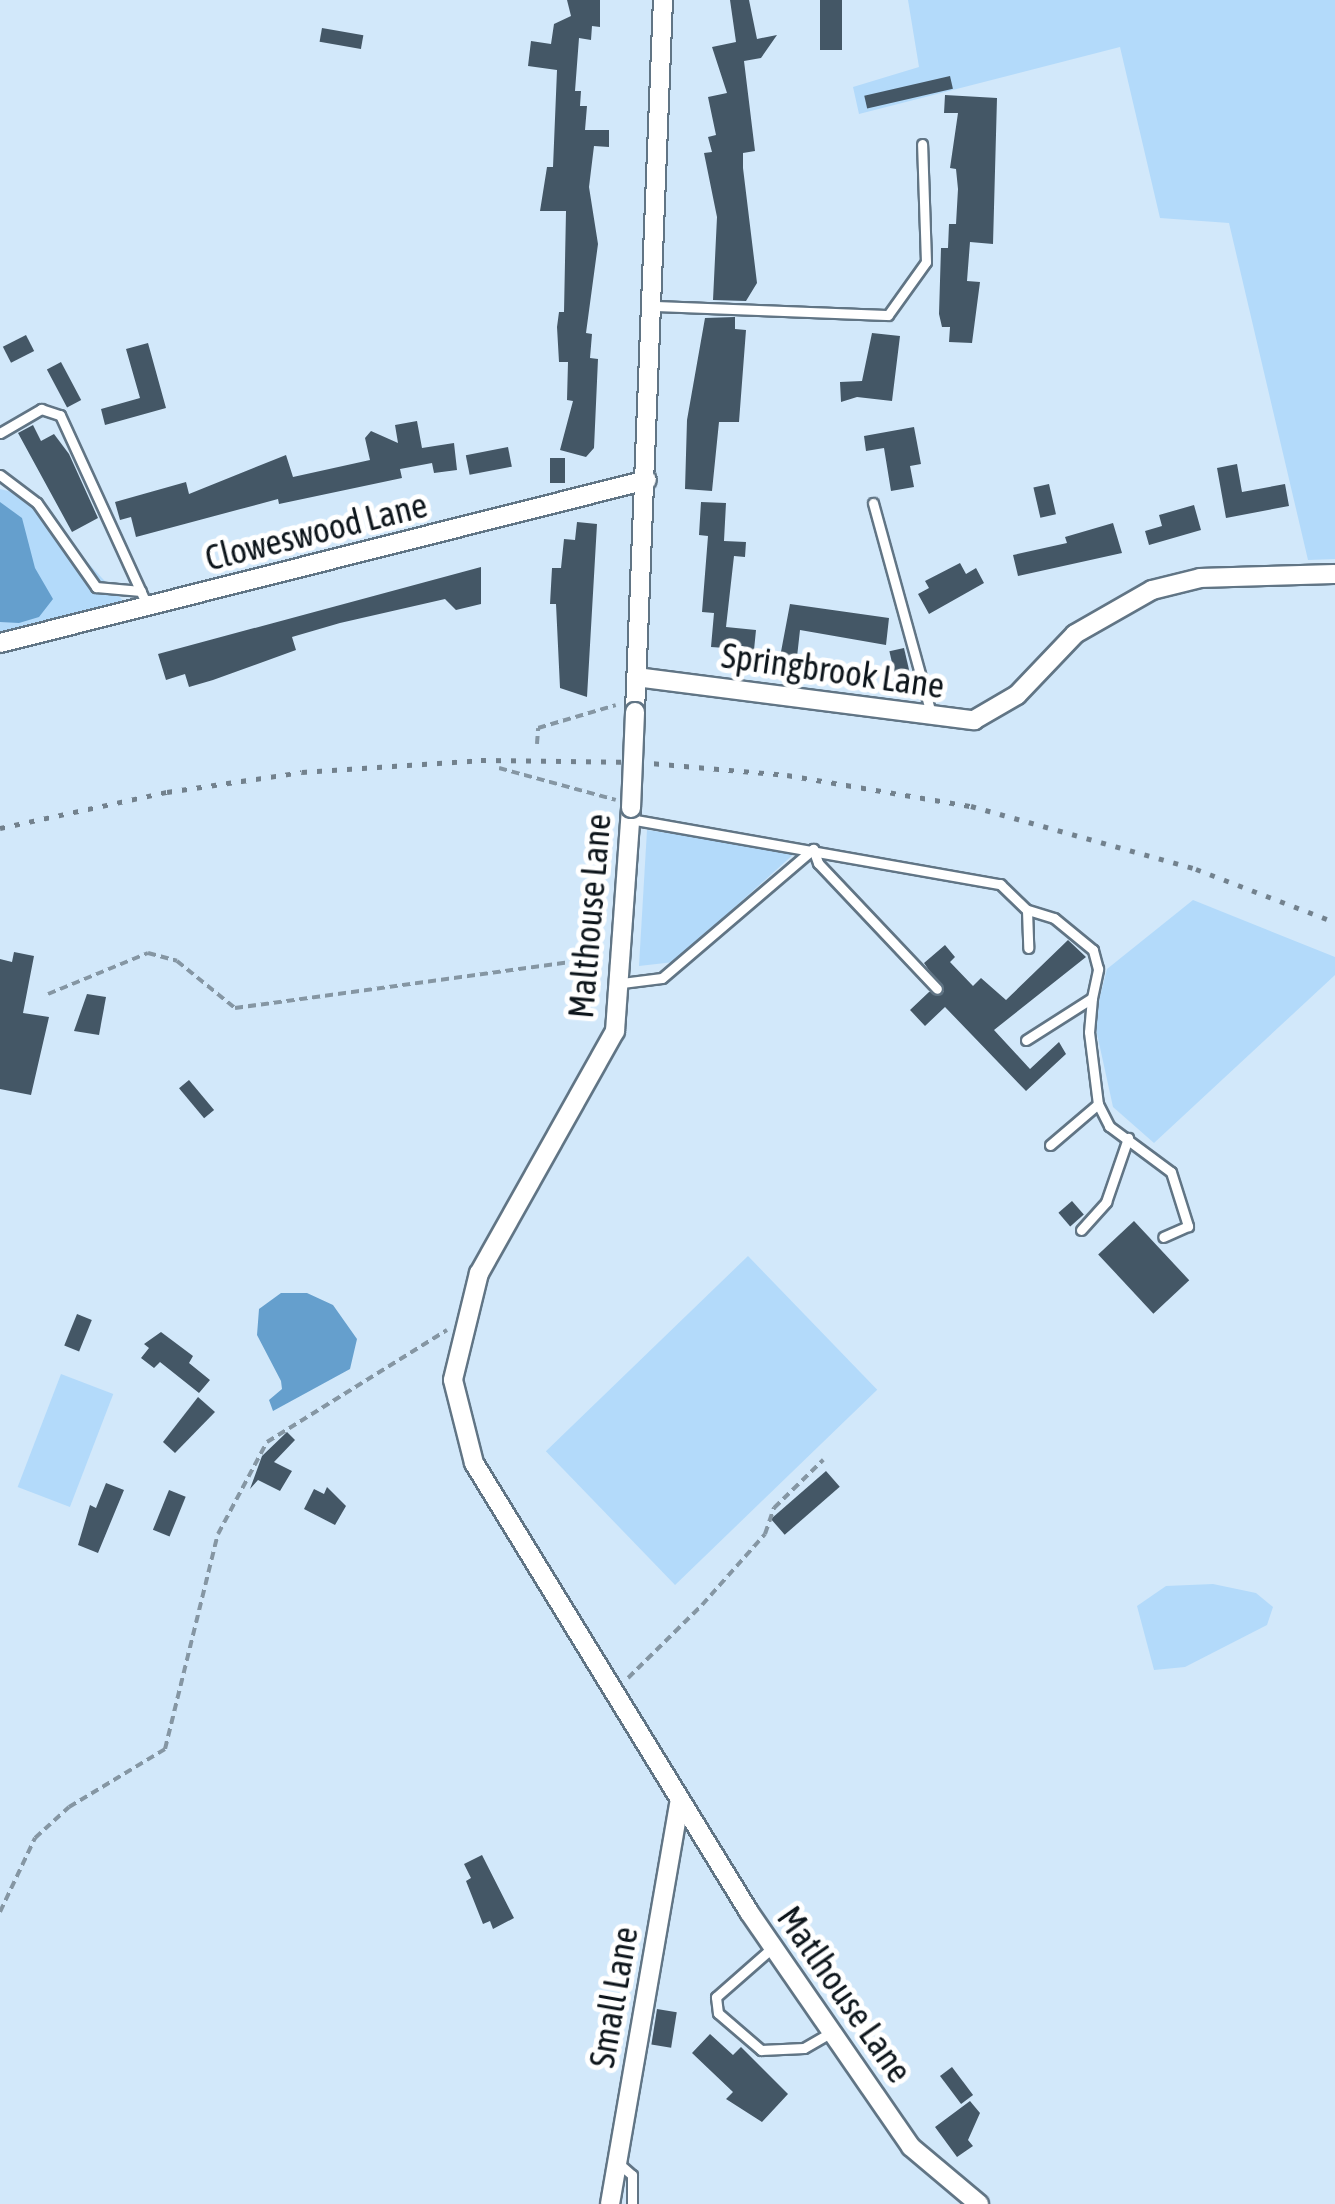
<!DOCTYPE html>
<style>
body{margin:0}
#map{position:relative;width:1335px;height:2204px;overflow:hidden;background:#d2e8fa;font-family:"Asap Condensed",sans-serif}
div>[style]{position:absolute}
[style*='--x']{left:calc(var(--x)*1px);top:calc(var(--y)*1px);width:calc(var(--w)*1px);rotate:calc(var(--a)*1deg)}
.green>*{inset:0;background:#b3dafa;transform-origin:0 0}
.water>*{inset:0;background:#659fcd}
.building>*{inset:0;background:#445766;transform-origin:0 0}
.path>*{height:4px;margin-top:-2px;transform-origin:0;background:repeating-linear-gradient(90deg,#8596a3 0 8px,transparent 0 13px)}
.roads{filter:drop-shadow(2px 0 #617585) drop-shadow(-2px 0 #617585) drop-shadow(0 2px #617585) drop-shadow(0 -2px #617585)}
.lane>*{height:9px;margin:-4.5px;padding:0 4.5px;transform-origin:4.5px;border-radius:4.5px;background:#fff}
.street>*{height:18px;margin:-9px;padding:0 9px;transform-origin:9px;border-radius:9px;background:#fff}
.rail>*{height:5px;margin-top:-2.5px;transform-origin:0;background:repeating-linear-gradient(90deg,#72818d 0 5px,transparent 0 15px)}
.bridges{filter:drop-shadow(2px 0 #617585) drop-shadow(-2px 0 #617585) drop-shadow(0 2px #617585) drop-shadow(0 -2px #617585)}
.street-bridge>*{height:18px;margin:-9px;padding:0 9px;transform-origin:9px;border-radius:9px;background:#fff}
span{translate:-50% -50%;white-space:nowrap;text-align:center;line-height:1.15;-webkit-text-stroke:10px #fff;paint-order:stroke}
.street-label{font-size:35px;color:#0d151b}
</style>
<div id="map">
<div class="green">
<div style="clip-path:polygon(908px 0,1335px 0,1335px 559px,1308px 560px,1229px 223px,1160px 218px,1120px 47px,859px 114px,853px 87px,919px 67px)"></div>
<div style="clip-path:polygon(0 489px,25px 495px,127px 605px,0 634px)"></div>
<div style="clip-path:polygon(647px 830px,796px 852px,674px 962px,639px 966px)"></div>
<div style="clip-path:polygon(1193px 900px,1335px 957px,1335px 975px,1154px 1143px,1113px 1107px,1094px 1020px,1107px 969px)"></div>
<div style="left:748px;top:1256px;width:186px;height:281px;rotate:46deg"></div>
<div style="left:61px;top:1374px;width:56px;height:121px;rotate:21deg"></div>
<div style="clip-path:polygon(1213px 1584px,1256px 1593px,1273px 1607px,1267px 1625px,1185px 1667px,1154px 1670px,1137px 1606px,1166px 1586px)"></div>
</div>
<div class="water">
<div style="clip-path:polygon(0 502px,22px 518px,35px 568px,53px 599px,39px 617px,19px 623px,0 622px)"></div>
<div style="clip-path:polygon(281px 1293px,307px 1293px,333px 1305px,357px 1339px,350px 1369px,273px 1411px,269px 1400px,282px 1389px,281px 1381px,257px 1335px,259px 1309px)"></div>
</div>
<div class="building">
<div style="clip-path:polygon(567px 0,600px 0,600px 27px,592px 26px,591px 40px,579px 38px,575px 91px,581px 91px,580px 106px,587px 106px,585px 130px,609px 130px,609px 147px,594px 146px,589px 187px,598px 244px,586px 333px,592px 334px,590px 358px,598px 359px,594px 448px,586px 457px,560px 450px,573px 401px,567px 400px,568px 362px,559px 362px,557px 327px,559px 312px,564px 312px,566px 211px,540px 211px,547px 167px,553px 167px,557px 70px,528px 66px,531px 41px,551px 44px,554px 24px,571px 16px)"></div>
<div style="clip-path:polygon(730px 0,749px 0,757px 39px,777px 35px,761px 58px,744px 61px,755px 151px,743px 153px,743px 168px,757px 283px,746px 301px,713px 300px,717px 217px,704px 153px,712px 152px,708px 137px,716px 135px,708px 97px,727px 93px,712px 47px,736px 42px)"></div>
<div style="left:820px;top:0;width:22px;height:50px"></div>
<div style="left:322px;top:28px;width:42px;height:14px;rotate:10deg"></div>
<div style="left:950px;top:76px;width:13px;height:88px;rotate:77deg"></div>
<div style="clip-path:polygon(945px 95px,997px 98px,993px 244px,970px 242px,967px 281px,980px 282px,972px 343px,949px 342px,950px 327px,942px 327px,939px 314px,941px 248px,948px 248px,949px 224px,956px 224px,958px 189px,956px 169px,950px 168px,958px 113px,944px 113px)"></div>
<div style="clip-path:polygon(735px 317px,735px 329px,746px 330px,739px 422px,719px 422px,712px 491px,685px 489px,687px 420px,705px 318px)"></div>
<div style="clip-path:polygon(872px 333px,900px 336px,892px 401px,857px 397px,841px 402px,840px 382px,862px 381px)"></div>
<div style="left:26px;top:335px;width:18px;height:26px;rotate:63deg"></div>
<div style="clip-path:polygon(148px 343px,166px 408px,105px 425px,101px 409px,140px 398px,126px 349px)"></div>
<div style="left:61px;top:362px;width:43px;height:16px;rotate:62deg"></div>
<div style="clip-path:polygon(417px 421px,422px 448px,454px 443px,457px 470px,434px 473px,432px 463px,400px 469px,402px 478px,279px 504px,278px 499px,136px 537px,131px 517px,120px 520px,115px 502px,186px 482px,189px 494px,286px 455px,293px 477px,370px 460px,365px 438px,371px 431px,398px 443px,395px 425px)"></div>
<div style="clip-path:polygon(33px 425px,41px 441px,54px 434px,69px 454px,98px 518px,72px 532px,18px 433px)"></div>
<div style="clip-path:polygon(914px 427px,921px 464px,910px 466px,914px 487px,891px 491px,884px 448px,866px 451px,864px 436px)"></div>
<div style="left:508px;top:447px;width:20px;height:43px;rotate:79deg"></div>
<div style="left:550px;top:458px;width:15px;height:25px"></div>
<div style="clip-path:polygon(1237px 464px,1242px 492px,1285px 484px,1289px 506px,1226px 518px,1217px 468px)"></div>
<div style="left:1049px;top:484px;width:31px;height:16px;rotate:77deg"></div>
<div style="clip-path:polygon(701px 502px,726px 503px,724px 541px,746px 542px,745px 557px,734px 556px,726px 627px,756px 630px,754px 650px,711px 647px,714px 613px,702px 612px,708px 536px,699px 535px)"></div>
<div style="clip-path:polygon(1194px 505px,1201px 530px,1149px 545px,1145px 531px,1162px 526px,1159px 515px)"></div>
<div style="clip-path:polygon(577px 522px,597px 524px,587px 697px,560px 688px,556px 604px,550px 604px,552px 568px,561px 568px,564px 539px,575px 540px)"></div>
<div style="clip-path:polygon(1113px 523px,1122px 553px,1018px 576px,1013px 555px,1067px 543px,1065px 537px)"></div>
<div style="clip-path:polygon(960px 563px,966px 574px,976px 568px,984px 583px,929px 614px,918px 594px,929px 588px,925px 581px)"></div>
<div style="clip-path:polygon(481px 567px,481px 604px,456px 610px,445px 599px,340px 623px,292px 637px,296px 650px,213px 680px,189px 687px,185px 674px,166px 680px,158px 654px)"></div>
<div style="clip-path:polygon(790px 604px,889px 618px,886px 645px,800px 630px,795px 675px,777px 673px)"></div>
<div style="left:904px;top:648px;width:26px;height:15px;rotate:77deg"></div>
<div style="clip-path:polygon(1068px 940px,1086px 957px,994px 1030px,1030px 1069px,1059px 1042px,1066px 1054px,1026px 1091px,945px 1007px,925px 1026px,910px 1010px,929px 992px,944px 992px,924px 963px,945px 945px,955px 957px,950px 962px,973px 986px,981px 978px,1006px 1000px)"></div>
<div style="clip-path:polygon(14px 952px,34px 956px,23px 1013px,49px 1017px,31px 1095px,0 1089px,0 959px,12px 962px)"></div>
<div style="clip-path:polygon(87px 994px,106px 997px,99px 1035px,74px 1031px)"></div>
<div style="left:189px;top:1080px;width:39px;height:13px;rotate:50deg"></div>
<div style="left:1072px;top:1201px;width:18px;height:18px;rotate:49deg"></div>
<div style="left:1134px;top:1221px;width:81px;height:49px;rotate:47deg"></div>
<div style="left:77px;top:1314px;width:16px;height:34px;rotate:22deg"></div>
<div style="clip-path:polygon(161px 1332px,193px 1356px,189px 1363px,210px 1380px,199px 1393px,160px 1362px,154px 1368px,141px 1358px,149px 1348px,144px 1344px)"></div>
<div style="clip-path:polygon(198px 1397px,215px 1412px,175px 1453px,163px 1442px)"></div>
<div style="clip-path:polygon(287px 1432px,295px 1440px,274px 1462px,292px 1471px,280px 1491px,258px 1480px,250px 1489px,262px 1456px)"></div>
<div style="left:826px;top:1471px;width:21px;height:73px;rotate:49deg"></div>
<div style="clip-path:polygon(106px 1483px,124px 1490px,98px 1553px,78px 1545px,90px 1505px,96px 1508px)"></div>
<div style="clip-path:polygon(327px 1487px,346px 1506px,335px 1525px,304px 1509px,314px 1489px,324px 1494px)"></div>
<div style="left:169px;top:1490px;width:18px;height:43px;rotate:22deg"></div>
<div style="clip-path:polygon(482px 1855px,514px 1918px,493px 1929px,490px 1921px,483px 1924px,466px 1881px,471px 1878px,464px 1864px)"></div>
<div style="left:657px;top:2009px;width:20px;height:36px;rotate:9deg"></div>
<div style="clip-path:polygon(710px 2034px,733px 2055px,741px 2047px,788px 2094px,762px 2122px,726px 2099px,733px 2092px,692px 2053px)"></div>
<div style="left:952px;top:2067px;width:35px;height:15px;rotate:53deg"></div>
<div style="clip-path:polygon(970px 2101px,980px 2113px,968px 2140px,973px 2146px,957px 2157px,935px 2127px)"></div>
</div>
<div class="path">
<div style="--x:537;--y:744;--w:16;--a:-86"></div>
<div style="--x:538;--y:728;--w:81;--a:-16.4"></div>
<div style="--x:499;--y:768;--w:121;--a:15.3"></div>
<div style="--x:48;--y:994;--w:108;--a:-22.3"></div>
<div style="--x:148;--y:953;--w:30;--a:15"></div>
<div style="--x:177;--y:961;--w:75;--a:39"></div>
<div style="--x:235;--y:1008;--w:370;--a:-7.8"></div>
<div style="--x:628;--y:1678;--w:104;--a:-44.6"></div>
<div style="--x:702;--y:1605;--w:95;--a:-48.4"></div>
<div style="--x:765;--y:1534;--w:28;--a:-71"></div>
<div style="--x:774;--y:1508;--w:69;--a:-44.4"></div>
<div style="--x:0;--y:1912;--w:82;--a:-64.7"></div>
<div style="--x:35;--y:1838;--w:46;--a:-42.4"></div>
<div style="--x:69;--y:1807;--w:112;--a:-31.1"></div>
<div style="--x:165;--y:1749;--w:221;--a:-76.2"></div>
<div style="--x:218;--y:1534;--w:104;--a:-62"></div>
<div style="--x:267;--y:1442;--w:212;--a:-31.9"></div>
</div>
<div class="roads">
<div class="lane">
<div style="--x:654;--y:306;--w:234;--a:2.2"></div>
<div style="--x:888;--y:315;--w:65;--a:-54.4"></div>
<div style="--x:926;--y:262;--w:118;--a:-91.9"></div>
<div style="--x:0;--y:433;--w:48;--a:-30.3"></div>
<div style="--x:41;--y:409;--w:20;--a:18"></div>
<div style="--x:60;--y:415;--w:209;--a:65.4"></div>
<div style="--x:0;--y:475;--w:46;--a:37.1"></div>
<div style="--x:37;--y:503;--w:103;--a:54.9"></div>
<div style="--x:96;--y:587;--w:45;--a:5.1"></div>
<div style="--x:873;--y:503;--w:219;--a:74.6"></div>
<div style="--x:630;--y:819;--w:376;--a:10"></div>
<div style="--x:1000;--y:884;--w:37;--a:44"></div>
<div style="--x:1027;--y:910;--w:38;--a:88"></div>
<div style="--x:622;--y:983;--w:40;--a:-7.1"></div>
<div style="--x:662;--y:978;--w:199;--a:-40.5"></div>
<div style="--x:813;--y:849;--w:15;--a:70"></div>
<div style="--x:818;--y:863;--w:173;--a:46.6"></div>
<div style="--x:1092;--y:998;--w:34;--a:95"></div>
<div style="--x:1089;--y:1032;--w:73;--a:82.9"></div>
<div style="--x:1098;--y:1104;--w:25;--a:63"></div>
<div style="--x:1109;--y:1126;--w:77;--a:36.6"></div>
<div style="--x:1171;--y:1172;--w:57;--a:72.5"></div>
<div style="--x:1188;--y:1226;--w:27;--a:156"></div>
<div style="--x:1026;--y:1040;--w:78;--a:-32.5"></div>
<div style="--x:1092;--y:998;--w:30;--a:-78"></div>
<div style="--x:1098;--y:969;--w:20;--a:-105"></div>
<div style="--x:1093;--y:950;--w:50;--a:-140.6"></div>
<div style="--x:1054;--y:918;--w:28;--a:-163"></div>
<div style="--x:1050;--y:1145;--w:63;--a:-40.5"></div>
<div style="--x:1081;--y:1230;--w:38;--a:-48"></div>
<div style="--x:1106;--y:1202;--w:68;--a:-71"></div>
<div style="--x:773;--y:1947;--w:76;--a:138.7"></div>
<div style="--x:716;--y:1997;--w:16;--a:83"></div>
<div style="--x:718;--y:2013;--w:57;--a:40.7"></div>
<div style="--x:761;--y:2050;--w:43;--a:-2.7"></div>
<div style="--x:804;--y:2048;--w:32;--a:-30"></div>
<div style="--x:617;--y:2162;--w:20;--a:41"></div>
<div style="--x:632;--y:2175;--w:29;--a:90"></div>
</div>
<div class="street">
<div style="--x:0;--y:643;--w:667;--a:-14.14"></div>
<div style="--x:636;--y:677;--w:341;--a:7.3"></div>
<div style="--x:974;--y:720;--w:50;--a:-30.2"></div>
<div style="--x:1017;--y:695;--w:84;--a:-46.4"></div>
<div style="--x:1075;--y:634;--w:89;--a:-29.7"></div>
<div style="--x:1152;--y:590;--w:49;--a:-14"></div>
<div style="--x:1200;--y:578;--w:135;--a:-1.7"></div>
<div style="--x:635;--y:712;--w:713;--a:-87.75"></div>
<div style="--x:631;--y:808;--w:224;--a:94.1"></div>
<div style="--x:615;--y:1031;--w:278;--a:119.3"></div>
<div style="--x:479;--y:1273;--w:110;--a:103.7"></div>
<div style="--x:453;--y:1380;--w:86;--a:75.8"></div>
<div style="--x:474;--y:1463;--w:527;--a:58.51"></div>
<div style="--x:749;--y:1912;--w:285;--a:55.4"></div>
<div style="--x:911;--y:2147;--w:89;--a:40"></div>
<div style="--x:610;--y:2204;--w:410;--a:-80.2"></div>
</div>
</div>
<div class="rail">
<div style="--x:0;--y:828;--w:171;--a:-12.2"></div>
<div style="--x:167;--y:792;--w:136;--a:-8.4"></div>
<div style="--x:302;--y:772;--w:179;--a:-3.8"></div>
<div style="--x:481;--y:760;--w:158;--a:0.7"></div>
<div style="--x:639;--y:762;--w:149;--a:5"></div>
<div style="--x:787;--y:775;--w:187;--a:9.6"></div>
<div style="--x:971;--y:806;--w:234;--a:15.6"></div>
<div style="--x:1196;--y:869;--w:149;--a:20.9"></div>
</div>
<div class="bridges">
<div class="street-bridge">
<div style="--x:631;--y:808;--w:96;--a:-87.6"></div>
</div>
</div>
<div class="street-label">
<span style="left:316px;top:531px;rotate:-14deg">Cloweswood Lane</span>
<span style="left:833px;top:670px;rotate:8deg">Springbrook Lane</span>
<span style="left:589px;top:916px;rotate:-85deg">Malthouse Lane</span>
<span style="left:845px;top:1994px;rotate:55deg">Matlhouse Lane</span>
<span style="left:613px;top:1997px;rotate:-80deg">Small Lane</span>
</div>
</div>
